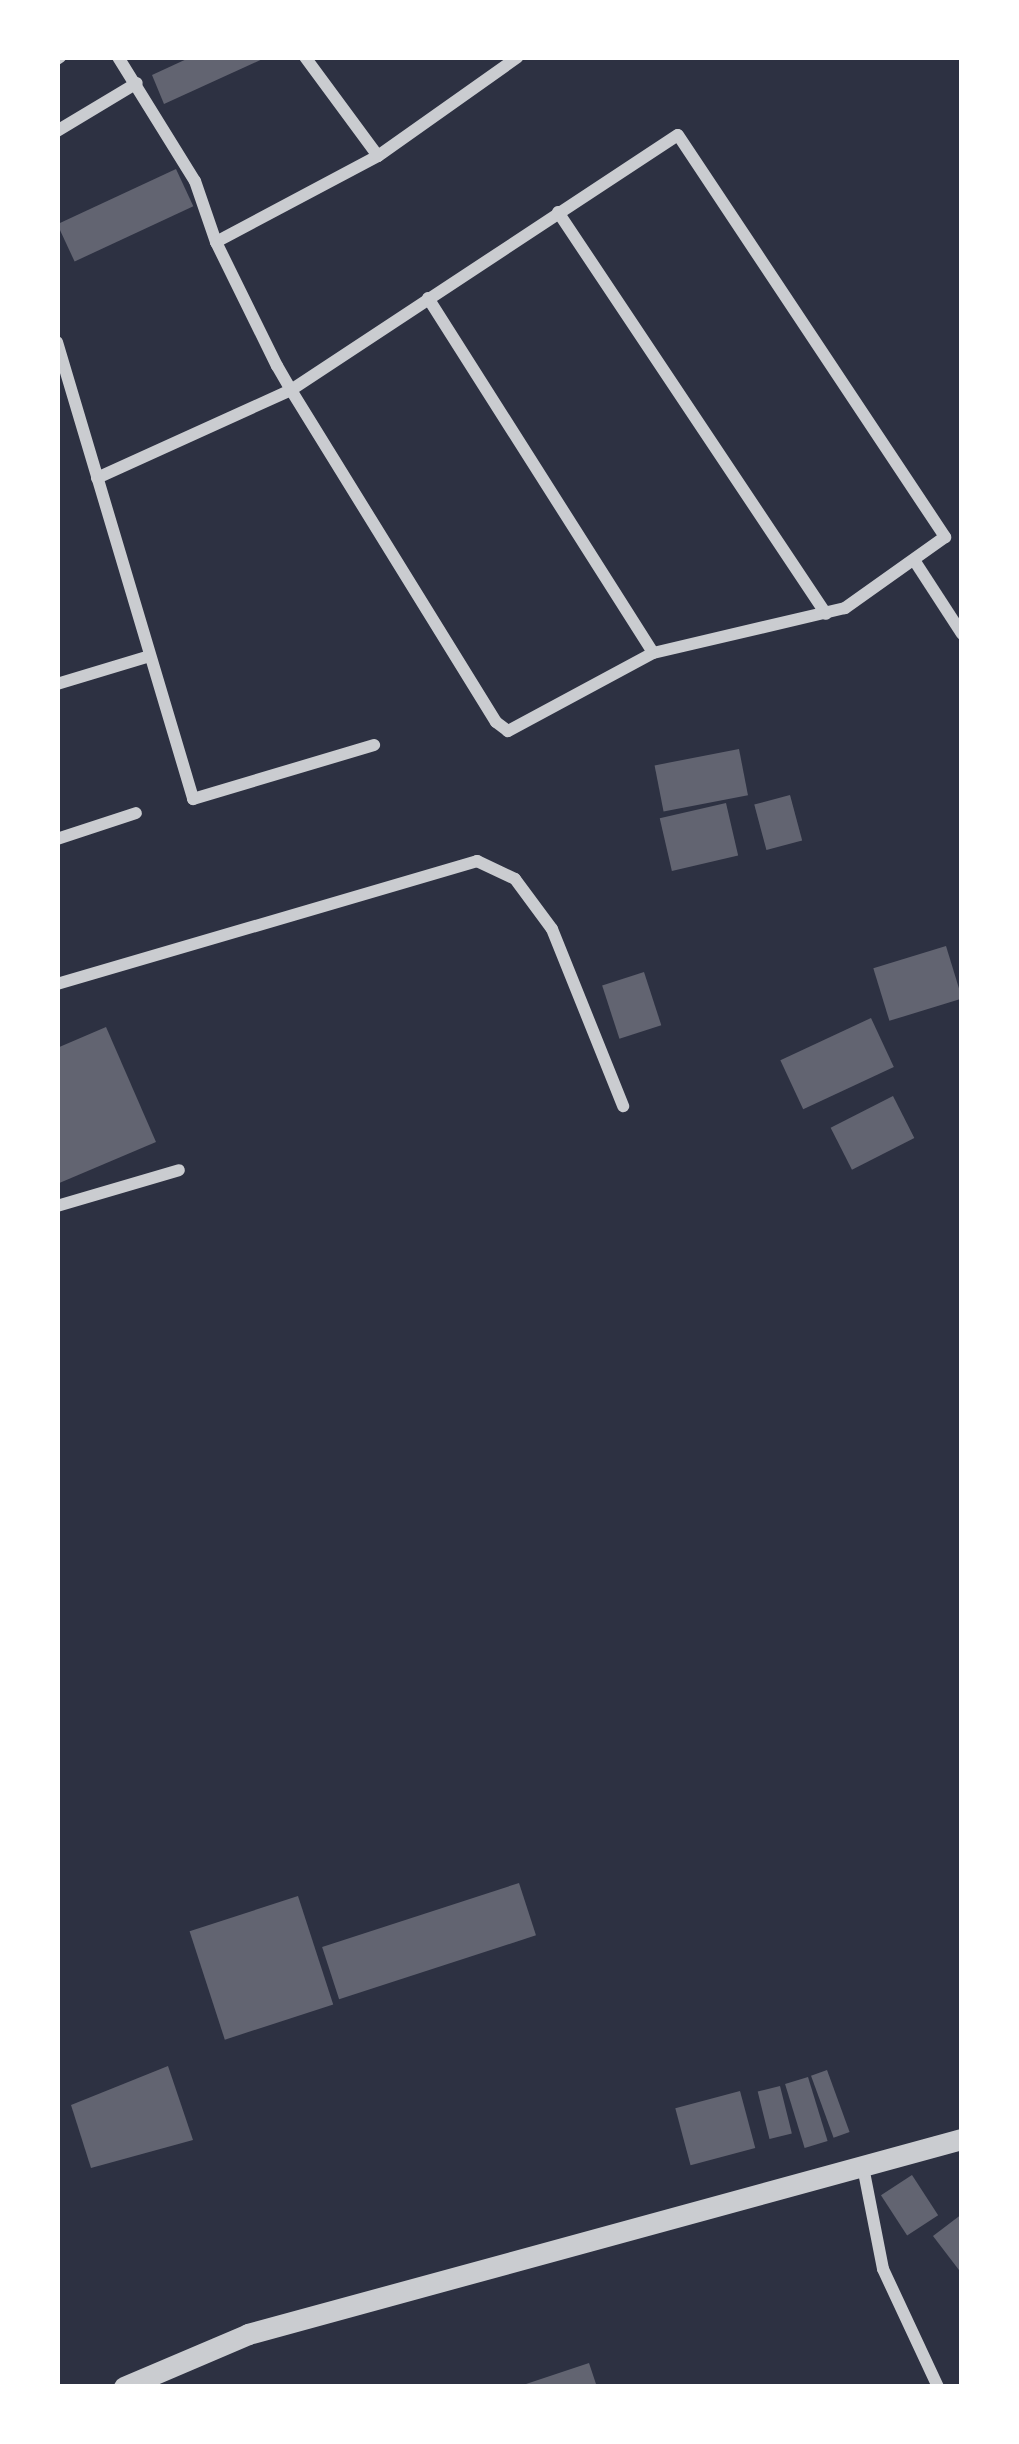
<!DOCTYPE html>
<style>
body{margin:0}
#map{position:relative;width:1019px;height:2444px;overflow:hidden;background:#2d3142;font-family:"Golos Text",sans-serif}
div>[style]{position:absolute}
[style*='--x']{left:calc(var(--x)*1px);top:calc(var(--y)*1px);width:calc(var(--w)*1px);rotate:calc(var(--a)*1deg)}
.building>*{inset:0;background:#626471;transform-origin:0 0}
.minor>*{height:12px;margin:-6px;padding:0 6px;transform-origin:6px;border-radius:6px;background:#caccd0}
.tertiary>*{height:21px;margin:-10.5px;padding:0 10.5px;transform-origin:10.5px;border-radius:10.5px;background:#caccd0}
span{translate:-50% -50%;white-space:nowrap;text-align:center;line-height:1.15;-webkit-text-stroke:9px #fff;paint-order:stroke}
.frame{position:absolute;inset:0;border:60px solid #fff;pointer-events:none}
</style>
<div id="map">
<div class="building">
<div style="clip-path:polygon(191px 57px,267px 57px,164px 104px,152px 75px)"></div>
<div style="left:176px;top:169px;width:41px;height:131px;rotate:65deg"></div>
<div style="left:739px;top:749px;width:47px;height:86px;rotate:79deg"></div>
<div style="left:790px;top:795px;width:47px;height:37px;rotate:75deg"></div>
<div style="left:726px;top:803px;width:54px;height:68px;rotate:77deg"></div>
<div style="left:946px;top:946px;width:55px;height:76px;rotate:73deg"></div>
<div style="left:644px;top:972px;width:56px;height:44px;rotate:72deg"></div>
<div style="left:871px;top:1018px;width:54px;height:100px;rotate:65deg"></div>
<div style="clip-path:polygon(106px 1027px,156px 1142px,57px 1184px,57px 1048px)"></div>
<div style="left:893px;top:1096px;width:47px;height:70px;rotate:63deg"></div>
<div style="left:519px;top:1883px;width:55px;height:207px;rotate:72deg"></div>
<div style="left:298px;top:1896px;width:114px;height:114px;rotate:72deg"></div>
<div style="clip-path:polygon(168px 2066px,193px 2140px,91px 2168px,71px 2105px)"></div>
<div style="left:827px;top:2070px;width:66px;height:17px;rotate:70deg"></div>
<div style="left:808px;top:2077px;width:67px;height:24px;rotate:73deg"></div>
<div style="left:780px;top:2086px;width:49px;height:23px;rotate:76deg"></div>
<div style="left:740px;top:2091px;width:59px;height:67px;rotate:75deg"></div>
<div style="left:912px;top:2175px;width:48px;height:37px;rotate:57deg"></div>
<div style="clip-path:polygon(962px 2214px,962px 2274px,933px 2236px)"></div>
<div style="clip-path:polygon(589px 2363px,597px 2387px,520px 2387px,520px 2386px)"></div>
</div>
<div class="minor">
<div style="--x:118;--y:57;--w:146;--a:58.2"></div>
<div style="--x:195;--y:181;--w:65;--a:71"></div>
<div style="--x:216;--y:242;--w:183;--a:-28"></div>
<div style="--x:378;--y:156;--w:171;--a:-35.3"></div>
<div style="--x:305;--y:57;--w:123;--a:53.6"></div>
<div style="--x:57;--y:59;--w:4;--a:-34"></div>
<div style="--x:57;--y:131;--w:93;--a:-31"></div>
<div style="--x:558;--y:212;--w:483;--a:56.3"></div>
<div style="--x:428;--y:298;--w:420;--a:57.6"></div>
<div style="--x:57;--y:342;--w:477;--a:73.4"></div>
<div style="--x:193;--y:799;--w:189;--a:-16.6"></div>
<div style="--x:97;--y:478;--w:213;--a:-24.4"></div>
<div style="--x:291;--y:390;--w:463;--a:-33.4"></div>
<div style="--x:678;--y:135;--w:483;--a:56.4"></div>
<div style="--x:945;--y:537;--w:123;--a:144.6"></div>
<div style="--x:845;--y:608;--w:197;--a:166.8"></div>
<div style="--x:653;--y:653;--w:165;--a:151.7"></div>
<div style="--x:508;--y:731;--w:15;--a:-143"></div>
<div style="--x:496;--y:722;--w:390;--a:-121.7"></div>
<div style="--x:291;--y:390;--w:28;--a:-120"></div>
<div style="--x:277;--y:366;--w:138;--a:-116.2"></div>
<div style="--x:914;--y:560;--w:88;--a:57"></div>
<div style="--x:57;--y:684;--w:97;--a:-16.8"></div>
<div style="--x:57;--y:839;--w:83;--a:-18.2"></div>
<div style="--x:57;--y:984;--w:438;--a:-16.3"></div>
<div style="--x:477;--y:861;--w:42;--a:25.3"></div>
<div style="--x:515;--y:879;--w:62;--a:53.5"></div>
<div style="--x:552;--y:929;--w:191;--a:68.1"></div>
<div style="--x:57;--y:1206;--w:127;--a:-16.4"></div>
<div style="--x:864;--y:2172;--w:99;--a:78.9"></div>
<div style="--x:883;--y:2269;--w:130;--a:65"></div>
</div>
<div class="tertiary">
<div style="--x:124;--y:2387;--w:135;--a:-23.1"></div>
<div style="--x:248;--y:2334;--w:740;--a:-15.28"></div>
</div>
<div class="frame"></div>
</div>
